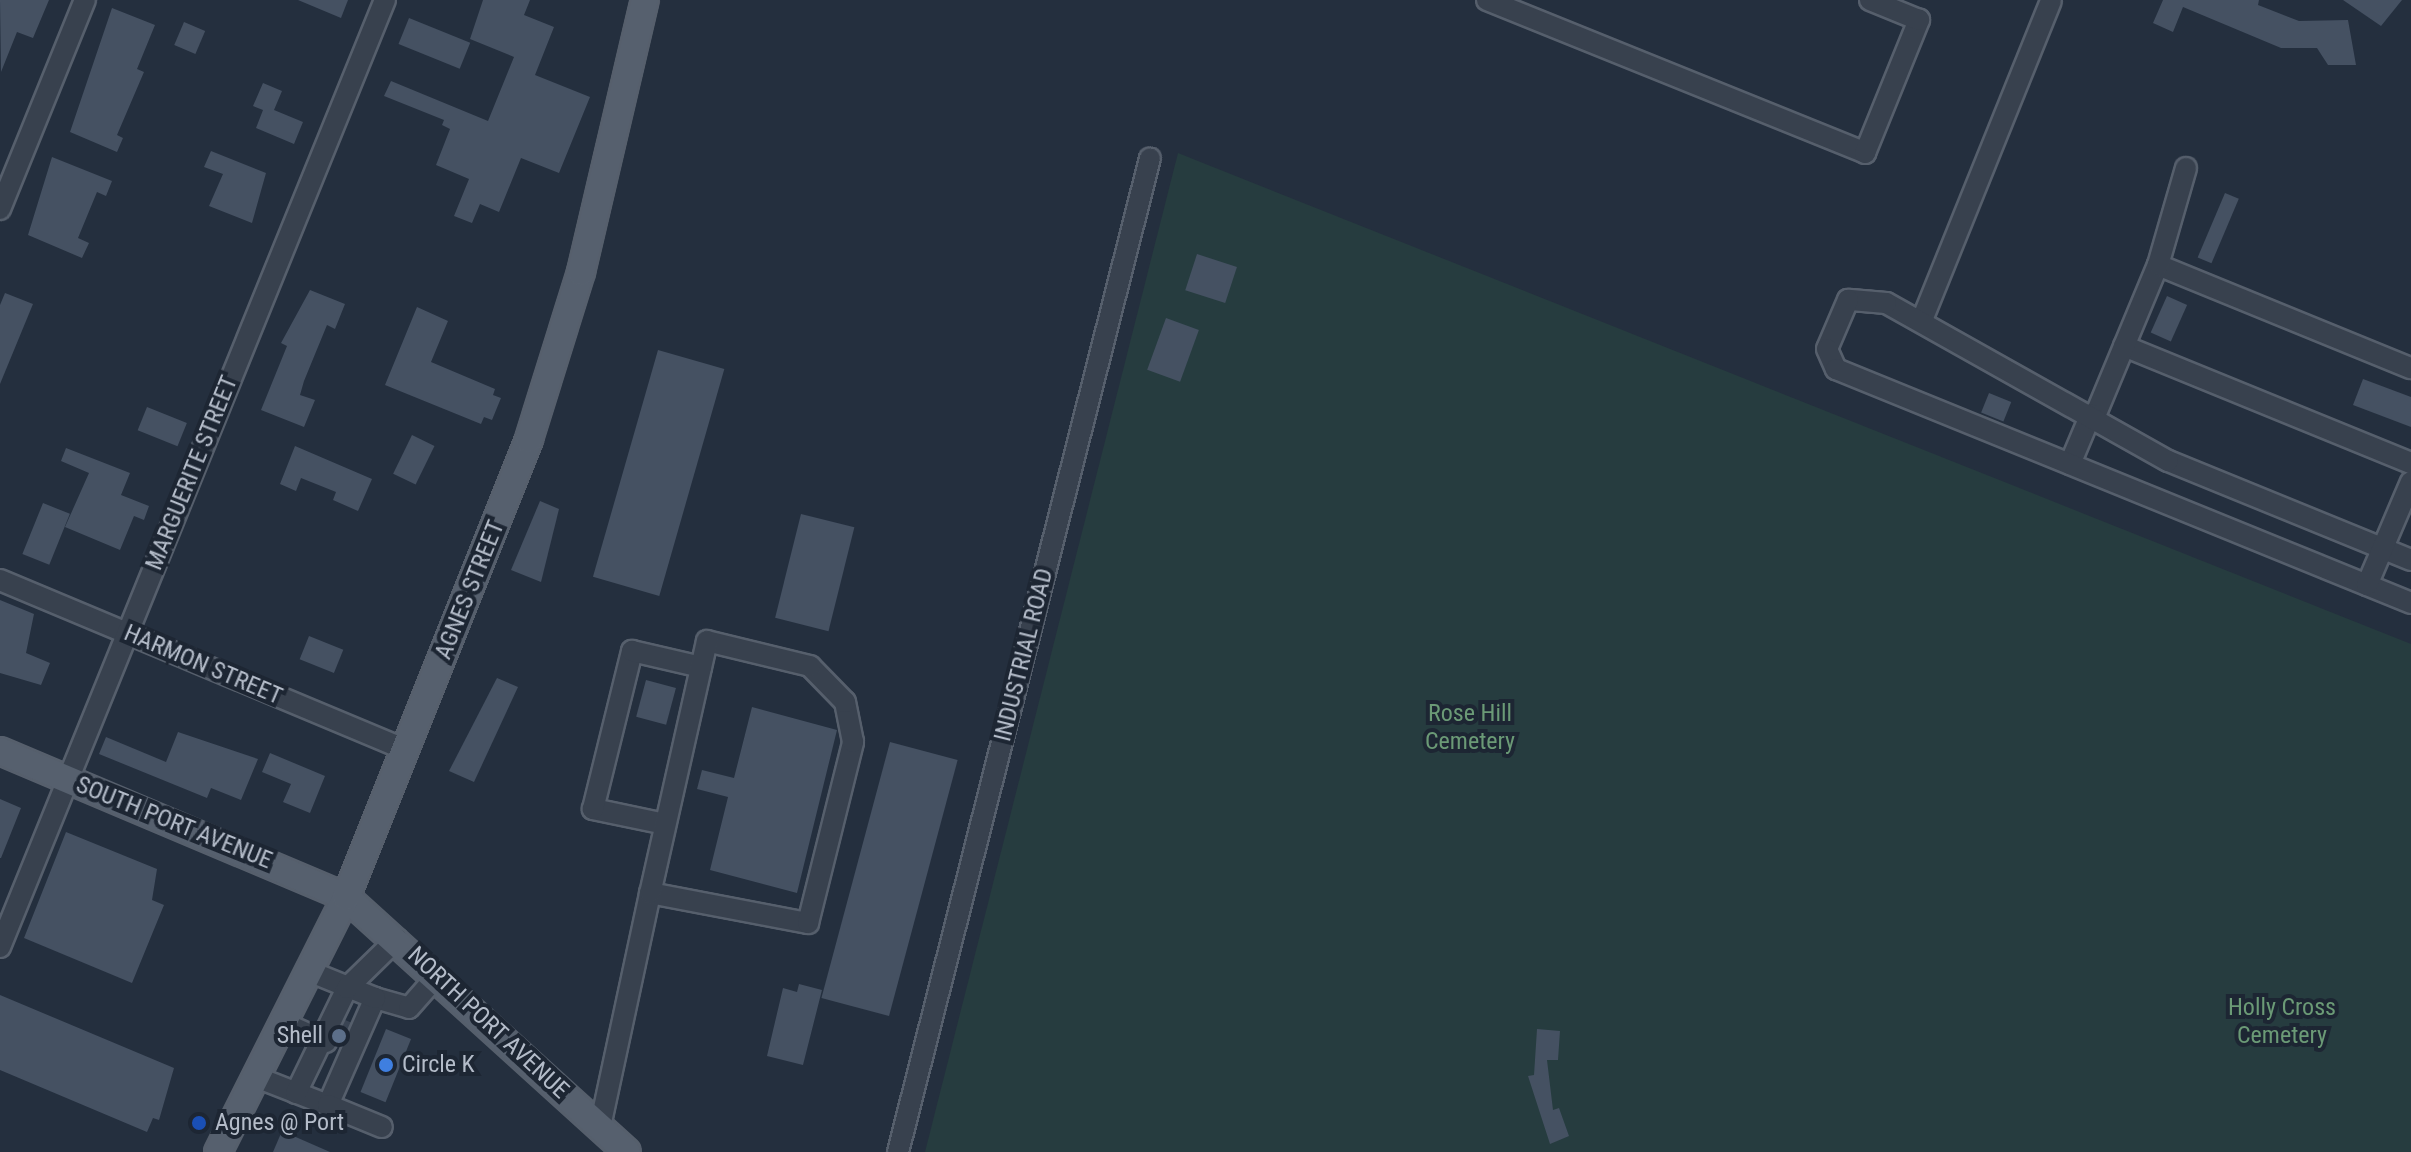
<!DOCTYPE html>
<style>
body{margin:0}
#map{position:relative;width:2411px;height:1152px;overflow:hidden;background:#242f3e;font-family:"Roboto Condensed",sans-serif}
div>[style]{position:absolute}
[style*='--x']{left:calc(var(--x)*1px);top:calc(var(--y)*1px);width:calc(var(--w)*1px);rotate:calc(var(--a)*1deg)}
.green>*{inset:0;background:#263c3f}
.building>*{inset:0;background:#455162;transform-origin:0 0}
.minor-tunnel>*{height:20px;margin-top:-10px;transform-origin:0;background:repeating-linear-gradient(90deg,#3a4453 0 20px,transparent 0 30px)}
.roads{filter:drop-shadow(2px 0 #565f6c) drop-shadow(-2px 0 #565f6c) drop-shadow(0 2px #565f6c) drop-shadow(0 -2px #565f6c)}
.minor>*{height:20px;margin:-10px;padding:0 10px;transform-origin:10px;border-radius:10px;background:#38414e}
.major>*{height:26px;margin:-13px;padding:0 13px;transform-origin:13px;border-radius:13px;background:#56606e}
.dots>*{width:22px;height:22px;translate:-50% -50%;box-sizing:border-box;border:4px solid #1d2633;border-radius:50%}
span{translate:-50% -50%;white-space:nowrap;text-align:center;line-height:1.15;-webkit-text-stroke:8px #1d2633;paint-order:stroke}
.street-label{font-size:24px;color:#b4bcc9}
.park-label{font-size:24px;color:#6b9a76}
.poi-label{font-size:24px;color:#b4bcc9}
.right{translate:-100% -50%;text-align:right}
.left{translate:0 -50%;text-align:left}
</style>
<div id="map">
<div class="green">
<div style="clip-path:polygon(1178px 153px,2411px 644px,2411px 1152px,925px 1152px)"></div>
</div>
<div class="building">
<div style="clip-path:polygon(0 0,49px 0,33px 38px,17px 32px,1px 72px)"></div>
<div style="clip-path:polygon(298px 0,348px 0,341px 18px)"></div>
<div style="clip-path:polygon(483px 0,530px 0,524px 15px,554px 27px,535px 75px,590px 97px,559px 173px,521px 158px,499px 212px,480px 204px,472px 223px,454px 216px,469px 179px,436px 165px,450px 129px,442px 125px,444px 120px,384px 96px,391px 81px,488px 121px,514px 57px,470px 39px)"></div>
<div style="clip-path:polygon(2163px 0,2259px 0,2258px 5px,2299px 21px,2348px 20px,2356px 65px,2328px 65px,2317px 48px,2281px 48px,2183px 7px,2173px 32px,2153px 23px)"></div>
<div style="clip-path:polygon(2343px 0,2402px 0,2381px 26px)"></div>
<div style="clip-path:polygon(112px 8px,155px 25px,137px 69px,144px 72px,117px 135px,123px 138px,117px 152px,70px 132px)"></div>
<div style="left:409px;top:18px;width:66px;height:28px;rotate:22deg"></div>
<div style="left:184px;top:22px;width:23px;height:25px;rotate:23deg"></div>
<div style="clip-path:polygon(263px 83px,282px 91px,274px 110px,303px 122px,294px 144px,256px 128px,263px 110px,253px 106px)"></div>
<div style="clip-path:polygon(211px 151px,266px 173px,252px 223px,209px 206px,223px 174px,204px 167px)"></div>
<div style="clip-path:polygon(52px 157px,112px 181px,106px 196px,97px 192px,78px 238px,89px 243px,82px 258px,28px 235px)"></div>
<div style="left:2225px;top:193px;width:15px;height:70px;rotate:23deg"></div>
<div style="left:1197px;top:254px;width:42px;height:38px;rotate:18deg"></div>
<div style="clip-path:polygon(310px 290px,345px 304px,335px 329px,327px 325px,304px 381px,300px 395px,315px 400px,304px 427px,261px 410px,287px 346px,281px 343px)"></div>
<div style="clip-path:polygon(5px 293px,33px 304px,0 384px,0 305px)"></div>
<div style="left:2167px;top:296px;width:22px;height:40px;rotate:24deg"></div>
<div style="clip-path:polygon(417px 307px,448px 321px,431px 362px,495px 389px,493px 395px,501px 398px,492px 420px,484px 417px,481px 424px,385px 385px)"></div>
<div style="left:1166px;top:318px;width:35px;height:55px;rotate:20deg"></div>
<div style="left:658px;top:350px;width:69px;height:236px;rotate:16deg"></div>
<div style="clip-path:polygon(2363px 379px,2411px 397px,2411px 427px,2353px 405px)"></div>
<div style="left:1989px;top:393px;width:24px;height:21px;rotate:22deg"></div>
<div style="left:147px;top:407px;width:43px;height:25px;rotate:22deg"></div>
<div style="left:412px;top:435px;width:25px;height:43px;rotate:26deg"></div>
<div style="clip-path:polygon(295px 446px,372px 479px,358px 511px,333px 500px,336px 492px,301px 478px,296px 491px,280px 484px)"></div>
<div style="clip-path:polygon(66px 448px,130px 473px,121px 495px,149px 506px,144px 520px,134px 516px,120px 550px,65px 527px,89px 473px,61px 461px)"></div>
<div style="clip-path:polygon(540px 501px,559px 509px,541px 582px,511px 570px)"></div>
<div style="left:43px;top:503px;width:29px;height:55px;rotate:22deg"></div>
<div style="left:801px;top:514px;width:55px;height:107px;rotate:14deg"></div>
<div style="clip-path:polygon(0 600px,34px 614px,26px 653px,50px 663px,41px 685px,0 673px)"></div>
<div style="left:309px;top:636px;width:37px;height:25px;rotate:22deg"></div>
<div style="clip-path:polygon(497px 678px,518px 687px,474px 782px,449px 771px)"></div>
<div style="left:646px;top:680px;width:31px;height:38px;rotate:15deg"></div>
<div style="clip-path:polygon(752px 707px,837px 730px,797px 893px,710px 870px,728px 797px,697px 789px,702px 770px,734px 778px)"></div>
<div style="clip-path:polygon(178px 732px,258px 759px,241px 800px,211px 788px,207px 798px,99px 754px,106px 737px,166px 762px)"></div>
<div style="left:890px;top:742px;width:70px;height:265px;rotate:15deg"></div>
<div style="clip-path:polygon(270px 753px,325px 776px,310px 813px,283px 802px,291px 784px,262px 772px)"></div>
<div style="clip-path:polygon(0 799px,21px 808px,1px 858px,0 858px)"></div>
<div style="clip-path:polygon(66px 832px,157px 869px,152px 900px,164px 905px,132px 983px,24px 938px)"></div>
<div style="clip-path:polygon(799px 984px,822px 990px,803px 1065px,767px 1056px,783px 988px,797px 992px)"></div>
<div style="clip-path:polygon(0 995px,174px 1068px,159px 1120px,153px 1118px,147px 1132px,0 1070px)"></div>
<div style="left:386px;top:1029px;width:27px;height:68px;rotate:22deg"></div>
<div style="clip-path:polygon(1537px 1029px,1560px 1031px,1558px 1060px,1547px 1060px,1553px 1110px,1559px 1108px,1569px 1136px,1550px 1144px,1528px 1076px,1534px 1075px)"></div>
<div style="clip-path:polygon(282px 1131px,330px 1152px,273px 1152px)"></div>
</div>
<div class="minor-tunnel">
<div style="--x:334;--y:1026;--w:17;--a:24"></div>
</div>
<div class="roads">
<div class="minor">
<div style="--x:1487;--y:0;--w:408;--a:22"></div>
<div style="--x:1865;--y:153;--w:144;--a:-67.9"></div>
<div style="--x:1919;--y:20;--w:53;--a:-157.8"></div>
<div style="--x:0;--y:209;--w:226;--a:-67.9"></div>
<div style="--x:2158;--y:265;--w:273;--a:22.2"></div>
<div style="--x:1922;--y:320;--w:344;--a:-68"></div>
<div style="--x:2124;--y:346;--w:310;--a:22.2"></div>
<div style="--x:2095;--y:416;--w:164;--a:-67.4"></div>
<div style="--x:2158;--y:265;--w:101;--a:-73.9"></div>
<div style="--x:2070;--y:464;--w:54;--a:-67.2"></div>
<div style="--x:2411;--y:560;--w:262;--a:-157.8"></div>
<div style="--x:2168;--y:461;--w:323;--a:-150.7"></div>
<div style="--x:1886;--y:303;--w:38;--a:-175"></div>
<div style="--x:1848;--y:300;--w:53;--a:113.2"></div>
<div style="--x:1827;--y:349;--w:22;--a:66"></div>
<div style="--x:1836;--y:369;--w:621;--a:22.14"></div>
<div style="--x:0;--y:580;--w:441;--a:22.7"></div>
<div style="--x:2367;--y:585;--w:112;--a:-66.9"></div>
<div style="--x:665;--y:824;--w:74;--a:-168.2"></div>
<div style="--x:593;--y:809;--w:163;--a:-76.1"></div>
<div style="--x:632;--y:651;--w:71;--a:13.1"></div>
<div style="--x:0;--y:947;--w:1022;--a:-67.88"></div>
<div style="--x:375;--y:998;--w:35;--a:16"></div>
<div style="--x:409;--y:1008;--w:44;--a:-48.7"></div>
<div style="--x:283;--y:1023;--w:47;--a:23.8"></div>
<div style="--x:256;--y:1077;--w:77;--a:21.3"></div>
<div style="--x:328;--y:1105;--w:117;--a:-66.3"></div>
<div style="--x:375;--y:998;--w:71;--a:-157.8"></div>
<div style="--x:296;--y:1093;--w:117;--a:-64.1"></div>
<div style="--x:347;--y:988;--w:70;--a:-44.4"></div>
<div style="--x:328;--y:1105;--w:58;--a:22.2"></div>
<div style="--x:600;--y:1127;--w:239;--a:-77.9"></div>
<div style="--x:650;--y:893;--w:161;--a:10.8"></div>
<div style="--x:808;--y:923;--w:187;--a:-76"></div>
<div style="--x:853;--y:742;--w:41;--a:-101.3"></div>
<div style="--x:845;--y:702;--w:50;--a:-134.2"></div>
<div style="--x:810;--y:666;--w:106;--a:-166.4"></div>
<div style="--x:707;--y:641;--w:258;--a:102.7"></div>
<div style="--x:898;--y:1152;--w:1025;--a:-75.77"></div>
</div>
<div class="major">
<div style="--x:0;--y:751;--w:376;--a:22.9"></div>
<div style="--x:346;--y:897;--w:379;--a:42.2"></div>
<div style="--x:218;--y:1152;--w:285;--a:-63.3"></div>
<div style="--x:346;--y:897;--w:493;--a:-68.2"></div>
<div style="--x:529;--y:439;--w:175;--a:-72.7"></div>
<div style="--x:581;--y:272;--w:279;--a:-76.8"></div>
</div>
</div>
<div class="dots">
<div style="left:339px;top:1036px;background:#5c6f8a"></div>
<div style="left:386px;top:1065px;background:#3f7fe0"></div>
<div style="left:199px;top:1123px;background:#1a4fb4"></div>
</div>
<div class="street-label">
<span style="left:192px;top:473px;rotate:-68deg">MARGUERITE STREET</span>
<span style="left:470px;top:590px;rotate:-68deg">AGNES STREET</span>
<span style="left:1024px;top:655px;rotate:-76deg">INDUSTRIAL ROAD</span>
<span style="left:203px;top:665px;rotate:23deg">HARMON STREET</span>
<span style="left:174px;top:823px;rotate:22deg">SOUTH PORT AVENUE</span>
<span style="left:488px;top:1023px;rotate:43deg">NORTH PORT AVENUE</span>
</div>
<div class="park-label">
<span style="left:1470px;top:728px">Rose Hill<br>Cemetery</span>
<span style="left:2282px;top:1022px">Holly Cross<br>Cemetery</span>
</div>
<div class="poi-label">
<span class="right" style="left:323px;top:1036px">Shell</span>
<span class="left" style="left:402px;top:1065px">Circle K</span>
<span class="left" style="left:215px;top:1123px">Agnes @ Port</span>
</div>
</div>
